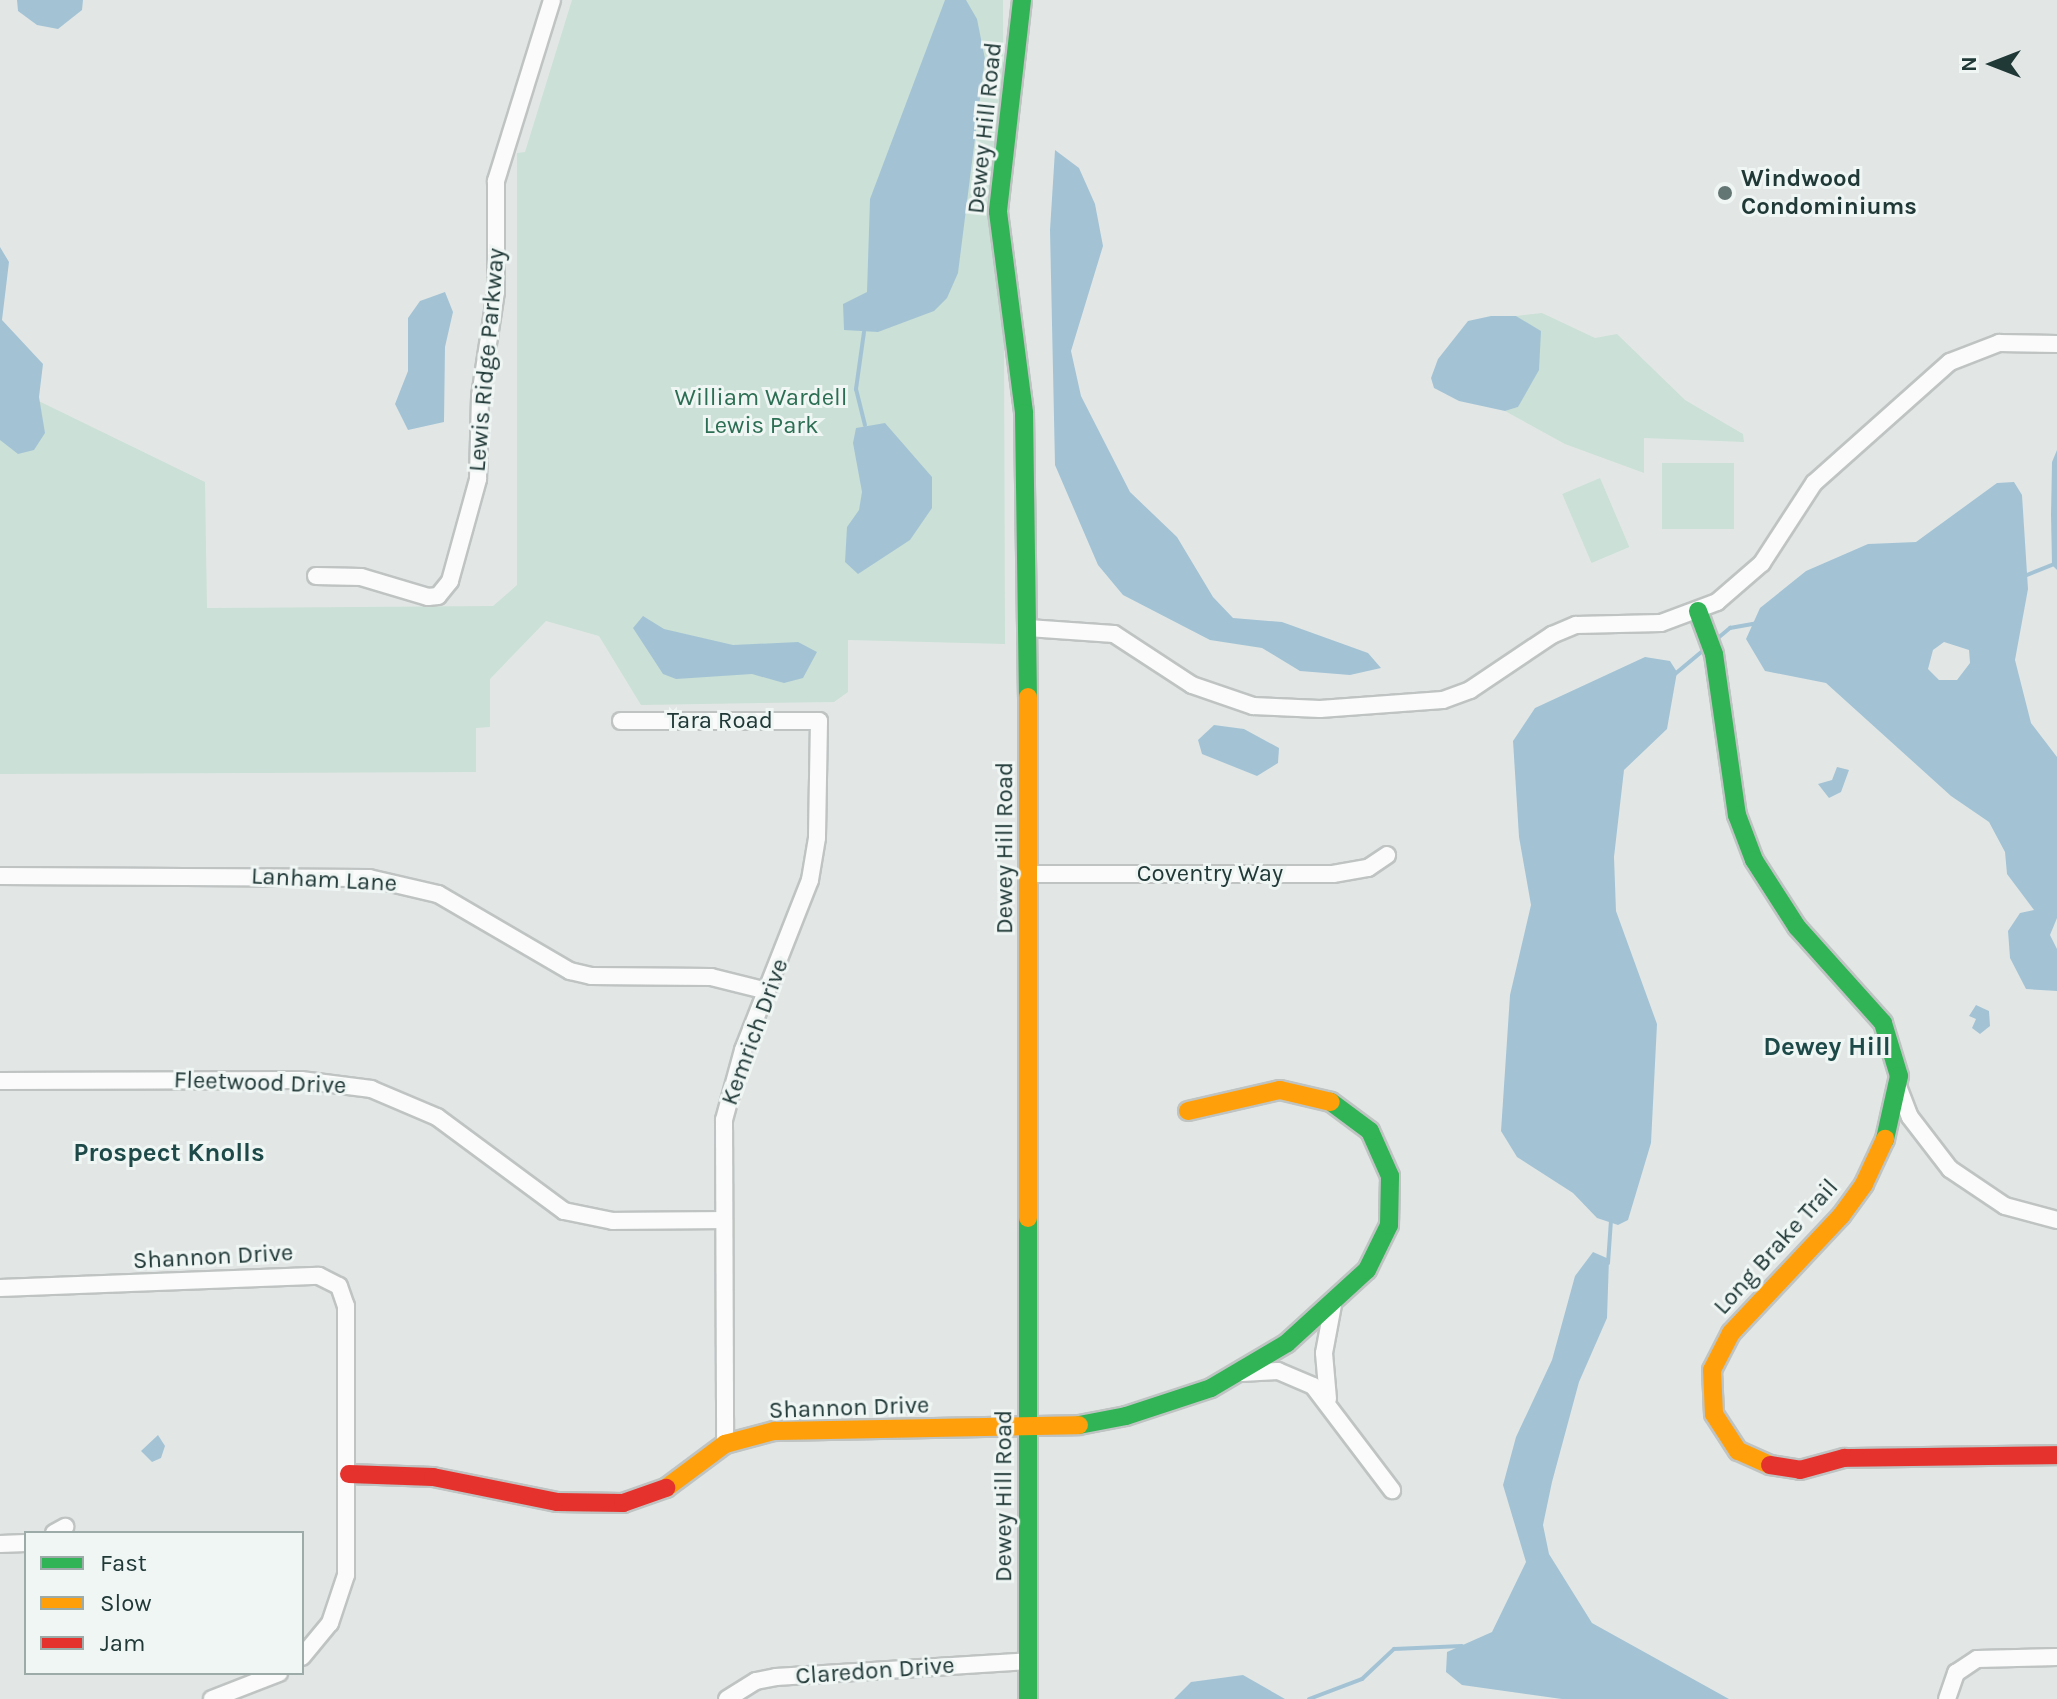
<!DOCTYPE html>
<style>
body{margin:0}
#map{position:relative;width:2057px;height:1699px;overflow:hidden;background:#e2e7e6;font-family:Karla,sans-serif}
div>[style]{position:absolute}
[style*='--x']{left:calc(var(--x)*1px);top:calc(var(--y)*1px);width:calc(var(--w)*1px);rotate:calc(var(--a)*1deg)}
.green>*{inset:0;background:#cbe0d6;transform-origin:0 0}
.water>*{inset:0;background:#a3c3d5}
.stream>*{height:4px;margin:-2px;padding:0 2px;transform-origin:2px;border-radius:2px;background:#a3c3d5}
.roads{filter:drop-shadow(2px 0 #bfc4c3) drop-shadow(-2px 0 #bfc4c3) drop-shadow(0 2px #bfc4c3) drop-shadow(0 -2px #bfc4c3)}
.street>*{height:16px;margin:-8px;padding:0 8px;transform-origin:8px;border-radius:8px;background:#fbfbfb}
.fast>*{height:18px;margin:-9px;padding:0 9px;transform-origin:9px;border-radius:9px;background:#30b455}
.slow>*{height:18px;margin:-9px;padding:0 9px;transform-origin:9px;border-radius:9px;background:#ff9f0a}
.jam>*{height:18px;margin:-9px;padding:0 9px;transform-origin:9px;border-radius:9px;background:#e5322d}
.dots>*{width:22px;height:22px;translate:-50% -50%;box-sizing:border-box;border:4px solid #eff6f4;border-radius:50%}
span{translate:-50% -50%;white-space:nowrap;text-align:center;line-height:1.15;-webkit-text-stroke:6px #eff6f4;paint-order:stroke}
.street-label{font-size:24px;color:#203937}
.poi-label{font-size:24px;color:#203937;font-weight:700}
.left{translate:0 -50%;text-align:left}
.park-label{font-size:24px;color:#2c6e53}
.neighbourhood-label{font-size:26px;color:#1d4a48;font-weight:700}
.legend{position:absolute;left:24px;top:1531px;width:280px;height:144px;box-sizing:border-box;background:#eff6f4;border:2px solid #9caaa8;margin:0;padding:10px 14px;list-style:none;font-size:24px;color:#203937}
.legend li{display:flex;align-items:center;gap:16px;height:40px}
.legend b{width:40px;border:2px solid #9caaa8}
.north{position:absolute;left:1953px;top:24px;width:80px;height:80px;-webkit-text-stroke:6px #eff6f4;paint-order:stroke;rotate:270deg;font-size:22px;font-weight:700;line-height:32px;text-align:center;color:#203937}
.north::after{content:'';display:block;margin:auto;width:28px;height:36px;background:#203937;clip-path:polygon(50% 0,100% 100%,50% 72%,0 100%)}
</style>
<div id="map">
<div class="green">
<div style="clip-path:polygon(572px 0,1003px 0,1005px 644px,848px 640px,848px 692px,834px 702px,641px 705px,599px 636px,546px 621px,490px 679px,490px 727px,476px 728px,476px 772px,0 774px,0 393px,14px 389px,205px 482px,207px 608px,493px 606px,517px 585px,517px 153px,525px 152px)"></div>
<div style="clip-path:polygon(1542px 313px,1595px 338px,1617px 334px,1685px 400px,1743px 434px,1744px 442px,1644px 438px,1644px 473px,1565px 444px,1505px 411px,1518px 407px,1540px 331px,1516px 316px)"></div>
<div style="left:1662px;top:463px;width:72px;height:66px"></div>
<div style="left:1600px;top:478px;width:75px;height:41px;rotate:67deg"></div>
</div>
<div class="water">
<div style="clip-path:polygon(17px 0,83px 0,82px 10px,58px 29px,37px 25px,18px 11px)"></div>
<div style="clip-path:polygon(945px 0,966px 0,977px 19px,985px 59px,958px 273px,947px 298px,934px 311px,878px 332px,844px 330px,843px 304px,867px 292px,870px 199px)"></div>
<div style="clip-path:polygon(1055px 150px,1079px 168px,1095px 204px,1103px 246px,1071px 351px,1081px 396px,1130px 492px,1177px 537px,1213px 597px,1233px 618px,1282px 622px,1368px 653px,1381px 668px,1350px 675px,1300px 671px,1262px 648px,1210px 640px,1123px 595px,1098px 565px,1055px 465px,1050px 230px)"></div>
<div style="clip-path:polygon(0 247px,9px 262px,2px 320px,43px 364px,39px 397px,45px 433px,34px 450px,18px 454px,0 440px)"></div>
<div style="clip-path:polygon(445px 292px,453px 312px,445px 347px,444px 422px,408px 430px,395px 404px,408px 371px,408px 318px,420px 301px)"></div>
<div style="clip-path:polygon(1491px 316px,1516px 316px,1541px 331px,1539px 370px,1518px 407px,1505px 411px,1459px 401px,1434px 388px,1431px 378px,1438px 359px,1468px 321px)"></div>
<div style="clip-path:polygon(885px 423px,932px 477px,932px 508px,910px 540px,858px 574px,845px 562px,847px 527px,859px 510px,862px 492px,853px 443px,856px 428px)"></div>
<div style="clip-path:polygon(2057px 450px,2057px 570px,2052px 565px,2051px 515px,2052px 462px)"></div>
<div style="clip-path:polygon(evenodd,2014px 482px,2022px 495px,2028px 589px,2015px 660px,2031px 723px,2057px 757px,2057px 918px,2050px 935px,2057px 949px,2057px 991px,2026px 989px,2010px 958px,2008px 931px,2020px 913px,2034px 910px,2007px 874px,2005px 852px,1989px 822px,1951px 796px,1826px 683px,1765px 671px,1746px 639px,1760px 608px,1806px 571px,1868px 544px,1916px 542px,1997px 483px,2014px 482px,1944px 642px,1969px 650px,1970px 663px,1957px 680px,1939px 680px,1928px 669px,1933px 650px,1944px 642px)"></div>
<div style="clip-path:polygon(643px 616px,664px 629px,733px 645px,798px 642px,817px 652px,803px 678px,784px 683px,752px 674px,676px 679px,663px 674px,633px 628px)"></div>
<div style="clip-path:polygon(1645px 657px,1670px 661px,1677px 672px,1667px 729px,1624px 770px,1614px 857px,1616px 911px,1657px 1024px,1651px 1143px,1628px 1220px,1618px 1225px,1597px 1218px,1573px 1193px,1517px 1157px,1501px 1131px,1510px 995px,1531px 905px,1519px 837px,1513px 741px,1535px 708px)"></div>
<div style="clip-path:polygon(1214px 725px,1244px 729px,1279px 748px,1278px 763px,1257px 776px,1202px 754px,1198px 740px)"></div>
<div style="clip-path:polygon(1837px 767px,1849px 770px,1841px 792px,1829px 798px,1818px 784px,1832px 780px)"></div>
<div style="clip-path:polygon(1976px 1005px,1989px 1011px,1990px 1026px,1980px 1034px,1972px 1028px,1976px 1019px,1969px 1016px)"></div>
<div style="clip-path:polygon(1593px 1252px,1609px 1259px,1607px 1318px,1579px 1382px,1552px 1482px,1543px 1525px,1549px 1554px,1592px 1623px,1729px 1699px,1562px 1699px,1462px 1685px,1446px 1672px,1447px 1652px,1492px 1632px,1526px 1562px,1503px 1485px,1516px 1437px,1552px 1360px,1575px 1276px)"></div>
<div style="clip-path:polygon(158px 1435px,165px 1446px,161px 1458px,152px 1462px,141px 1451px)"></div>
<div style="clip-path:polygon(1243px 1675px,1285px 1699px,1174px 1699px,1191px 1682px)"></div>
</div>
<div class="stream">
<div style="--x:864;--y:332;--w:58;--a:98"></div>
<div style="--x:856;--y:389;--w:37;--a:76"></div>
<div style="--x:2022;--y:577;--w:38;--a:-22"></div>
<div style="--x:1718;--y:638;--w:16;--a:-40"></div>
<div style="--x:1730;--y:628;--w:27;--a:-10"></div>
<div style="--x:1675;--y:674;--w:39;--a:-40"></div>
<div style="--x:1608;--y:1263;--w:43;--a:-86"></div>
<div style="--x:1309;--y:1699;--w:57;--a:-20.7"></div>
<div style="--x:1362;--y:1679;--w:44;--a:-43.2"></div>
<div style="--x:1394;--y:1649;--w:68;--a:-2.5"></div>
</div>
<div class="roads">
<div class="street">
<div style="--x:316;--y:576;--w:45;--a:1.3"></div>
<div style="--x:361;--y:577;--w:70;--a:16.6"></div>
<div style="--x:428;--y:597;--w:10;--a:-6"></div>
<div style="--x:438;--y:596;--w:19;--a:-51"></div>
<div style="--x:450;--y:581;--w:106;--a:-74.6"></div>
<div style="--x:478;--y:479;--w:83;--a:-88.6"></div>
<div style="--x:480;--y:396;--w:105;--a:-81.3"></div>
<div style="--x:496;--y:292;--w:111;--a:-90"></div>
<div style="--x:496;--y:181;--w:189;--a:-72.8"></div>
<div style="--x:1028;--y:628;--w:86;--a:4"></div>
<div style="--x:1114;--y:634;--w:93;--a:33.2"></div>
<div style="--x:1192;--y:685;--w:65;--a:19"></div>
<div style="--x:1253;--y:706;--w:67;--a:2.6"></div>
<div style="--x:1320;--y:709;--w:123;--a:-4.2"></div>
<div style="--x:1443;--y:700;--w:29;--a:-20"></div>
<div style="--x:1470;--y:690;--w:99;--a:-33.9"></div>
<div style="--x:1552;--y:635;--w:26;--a:-23"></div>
<div style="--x:1576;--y:625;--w:85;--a:-1.3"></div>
<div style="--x:1661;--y:623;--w:60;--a:-20.6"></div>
<div style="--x:1717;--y:602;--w:60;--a:-40.9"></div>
<div style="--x:1762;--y:563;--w:95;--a:-57"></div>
<div style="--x:1814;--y:483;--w:182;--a:-41.7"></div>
<div style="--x:1950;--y:362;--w:53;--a:-21.2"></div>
<div style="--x:1999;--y:343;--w:58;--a:1"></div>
<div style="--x:621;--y:721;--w:198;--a:0"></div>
<div style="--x:819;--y:721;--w:117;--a:91"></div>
<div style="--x:817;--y:838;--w:43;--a:99.5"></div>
<div style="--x:810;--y:880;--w:183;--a:111.5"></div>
<div style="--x:743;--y:1050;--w:73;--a:105.2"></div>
<div style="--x:724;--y:1120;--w:324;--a:89.8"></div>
<div style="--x:1029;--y:874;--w:304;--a:0"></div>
<div style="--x:1333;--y:874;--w:36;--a:-10"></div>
<div style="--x:1368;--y:868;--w:23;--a:-34"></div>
<div style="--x:0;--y:876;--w:369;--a:0.3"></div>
<div style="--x:369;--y:878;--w:71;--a:13.1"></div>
<div style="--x:438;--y:894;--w:153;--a:30.3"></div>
<div style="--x:570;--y:971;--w:22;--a:13"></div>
<div style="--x:591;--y:976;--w:120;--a:0.5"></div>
<div style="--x:711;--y:977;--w:58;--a:14"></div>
<div style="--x:0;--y:1081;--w:301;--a:-0.2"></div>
<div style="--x:301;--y:1080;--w:71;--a:7.3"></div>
<div style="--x:371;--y:1089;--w:72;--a:23"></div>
<div style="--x:437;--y:1117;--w:158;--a:36.5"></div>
<div style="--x:564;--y:1211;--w:50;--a:11.5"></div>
<div style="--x:613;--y:1221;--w:108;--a:-0.5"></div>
<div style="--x:1898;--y:1086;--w:33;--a:69"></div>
<div style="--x:1910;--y:1117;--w:66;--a:52.4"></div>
<div style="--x:1950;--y:1169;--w:66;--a:33.9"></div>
<div style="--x:2005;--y:1206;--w:54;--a:15.1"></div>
<div style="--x:0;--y:1288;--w:319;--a:-2.2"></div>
<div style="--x:319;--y:1276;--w:22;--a:27"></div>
<div style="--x:339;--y:1286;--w:21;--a:71"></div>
<div style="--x:346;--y:1306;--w:269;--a:90"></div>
<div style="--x:346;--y:1575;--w:51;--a:108.4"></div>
<div style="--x:330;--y:1623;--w:44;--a:129.5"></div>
<div style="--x:1241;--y:1373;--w:37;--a:-3"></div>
<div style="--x:1278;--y:1371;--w:38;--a:23"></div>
<div style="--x:1313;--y:1386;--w:131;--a:52.8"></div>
<div style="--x:1328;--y:1399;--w:46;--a:-95"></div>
<div style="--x:1324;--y:1353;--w:49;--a:-79.4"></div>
<div style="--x:54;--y:1533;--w:13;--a:-29"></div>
<div style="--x:0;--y:1544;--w:26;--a:-2"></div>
<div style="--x:212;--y:1699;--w:72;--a:-21.2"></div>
<div style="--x:727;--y:1699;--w:34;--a:-32"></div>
<div style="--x:756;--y:1681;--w:20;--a:-11"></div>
<div style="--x:776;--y:1677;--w:253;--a:-3.6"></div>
<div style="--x:1947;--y:1699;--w:28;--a:-71"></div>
<div style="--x:1956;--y:1673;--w:25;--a:-34"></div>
<div style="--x:1977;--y:1659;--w:80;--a:-1.4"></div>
</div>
<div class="fast">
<div style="--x:1022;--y:0;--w:213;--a:96.5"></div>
<div style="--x:998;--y:212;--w:203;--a:82.6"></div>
<div style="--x:1024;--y:413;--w:284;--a:89.2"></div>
<div style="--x:1698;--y:611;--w:46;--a:69.6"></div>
<div style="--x:1714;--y:654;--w:163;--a:81.9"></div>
<div style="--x:1737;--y:815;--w:48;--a:69.3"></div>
<div style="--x:1754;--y:860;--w:80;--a:57.3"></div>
<div style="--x:1797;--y:927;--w:129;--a:48.1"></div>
<div style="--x:1883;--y:1023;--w:55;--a:73.2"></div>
<div style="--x:1899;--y:1076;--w:65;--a:102.5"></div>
<div style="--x:1028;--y:1218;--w:481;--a:90"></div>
<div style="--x:1079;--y:1425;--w:48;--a:-10.8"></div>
<div style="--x:1126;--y:1416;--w:89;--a:-18.2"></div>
<div style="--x:1211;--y:1388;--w:88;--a:-30.6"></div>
<div style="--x:1287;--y:1343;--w:108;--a:-42.4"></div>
<div style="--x:1367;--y:1270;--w:50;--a:-63.9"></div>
<div style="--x:1389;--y:1225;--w:49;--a:-88.8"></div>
<div style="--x:1390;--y:1176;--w:49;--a:-114"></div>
<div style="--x:1370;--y:1131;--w:49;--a:-143.4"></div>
</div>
<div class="slow">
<div style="--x:1028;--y:697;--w:521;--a:90"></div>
<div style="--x:1188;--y:1111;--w:94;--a:-12.9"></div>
<div style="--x:1280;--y:1090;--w:52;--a:13.2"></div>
<div style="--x:1770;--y:1465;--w:35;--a:-156"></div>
<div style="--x:1738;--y:1451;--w:44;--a:-123"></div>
<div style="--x:1714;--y:1414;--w:44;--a:-92.6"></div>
<div style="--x:1712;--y:1370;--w:42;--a:-62.8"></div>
<div style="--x:1731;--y:1333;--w:161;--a:-46.8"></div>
<div style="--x:1841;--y:1216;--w:39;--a:-54"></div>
<div style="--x:1864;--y:1184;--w:50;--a:-65"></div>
<div style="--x:666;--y:1488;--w:74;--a:-36.7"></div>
<div style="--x:725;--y:1444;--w:51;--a:-14.9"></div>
<div style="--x:774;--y:1431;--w:305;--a:-1.1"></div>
</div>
<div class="jam">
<div style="--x:1770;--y:1465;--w:30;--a:9"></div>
<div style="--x:1800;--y:1470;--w:46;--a:-15.3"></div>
<div style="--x:1844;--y:1458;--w:213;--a:-0.8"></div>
<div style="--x:349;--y:1474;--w:84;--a:2"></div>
<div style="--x:433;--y:1477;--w:126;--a:11.4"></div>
<div style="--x:557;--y:1502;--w:66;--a:0.9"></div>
<div style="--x:623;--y:1503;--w:46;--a:-19.2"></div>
</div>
</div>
<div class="dots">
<div style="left:1725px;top:193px;background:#647674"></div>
</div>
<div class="street-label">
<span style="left:985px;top:128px;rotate:-84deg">Dewey Hill Road</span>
<span style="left:487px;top:360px;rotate:-85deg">Lewis Ridge Parkway</span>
<span style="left:720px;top:721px">Tara Road</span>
<span style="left:1005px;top:848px;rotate:-90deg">Dewey Hill Road</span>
<span style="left:1210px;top:874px">Coventry Way</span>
<span style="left:324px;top:880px;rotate:3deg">Lanham Lane</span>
<span style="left:755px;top:1032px;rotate:-70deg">Kemrich Drive</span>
<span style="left:260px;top:1083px;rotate:2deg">Fleetwood Drive</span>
<span style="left:1776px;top:1247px;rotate:-48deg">Long Brake Trail</span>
<span style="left:213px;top:1257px;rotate:-3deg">Shannon Drive</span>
<span style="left:849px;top:1408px;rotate:-2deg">Shannon Drive</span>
<span style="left:1004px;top:1496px;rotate:-90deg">Dewey Hill Road</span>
<span style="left:875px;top:1671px;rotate:-4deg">Claredon Drive</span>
</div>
<div class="poi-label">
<span class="left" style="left:1741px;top:193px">Windwood<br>Condominiums</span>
</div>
<div class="park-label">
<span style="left:761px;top:412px">William Wardell<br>Lewis Park</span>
</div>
<div class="neighbourhood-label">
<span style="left:1827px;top:1047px">Dewey Hill</span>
<span style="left:169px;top:1153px">Prospect Knolls</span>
</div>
<ul class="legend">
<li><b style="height:10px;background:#30b455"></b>Fast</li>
<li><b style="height:10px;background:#ff9f0a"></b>Slow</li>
<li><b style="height:10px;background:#e5322d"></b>Jam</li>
</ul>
<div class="north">N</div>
</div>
